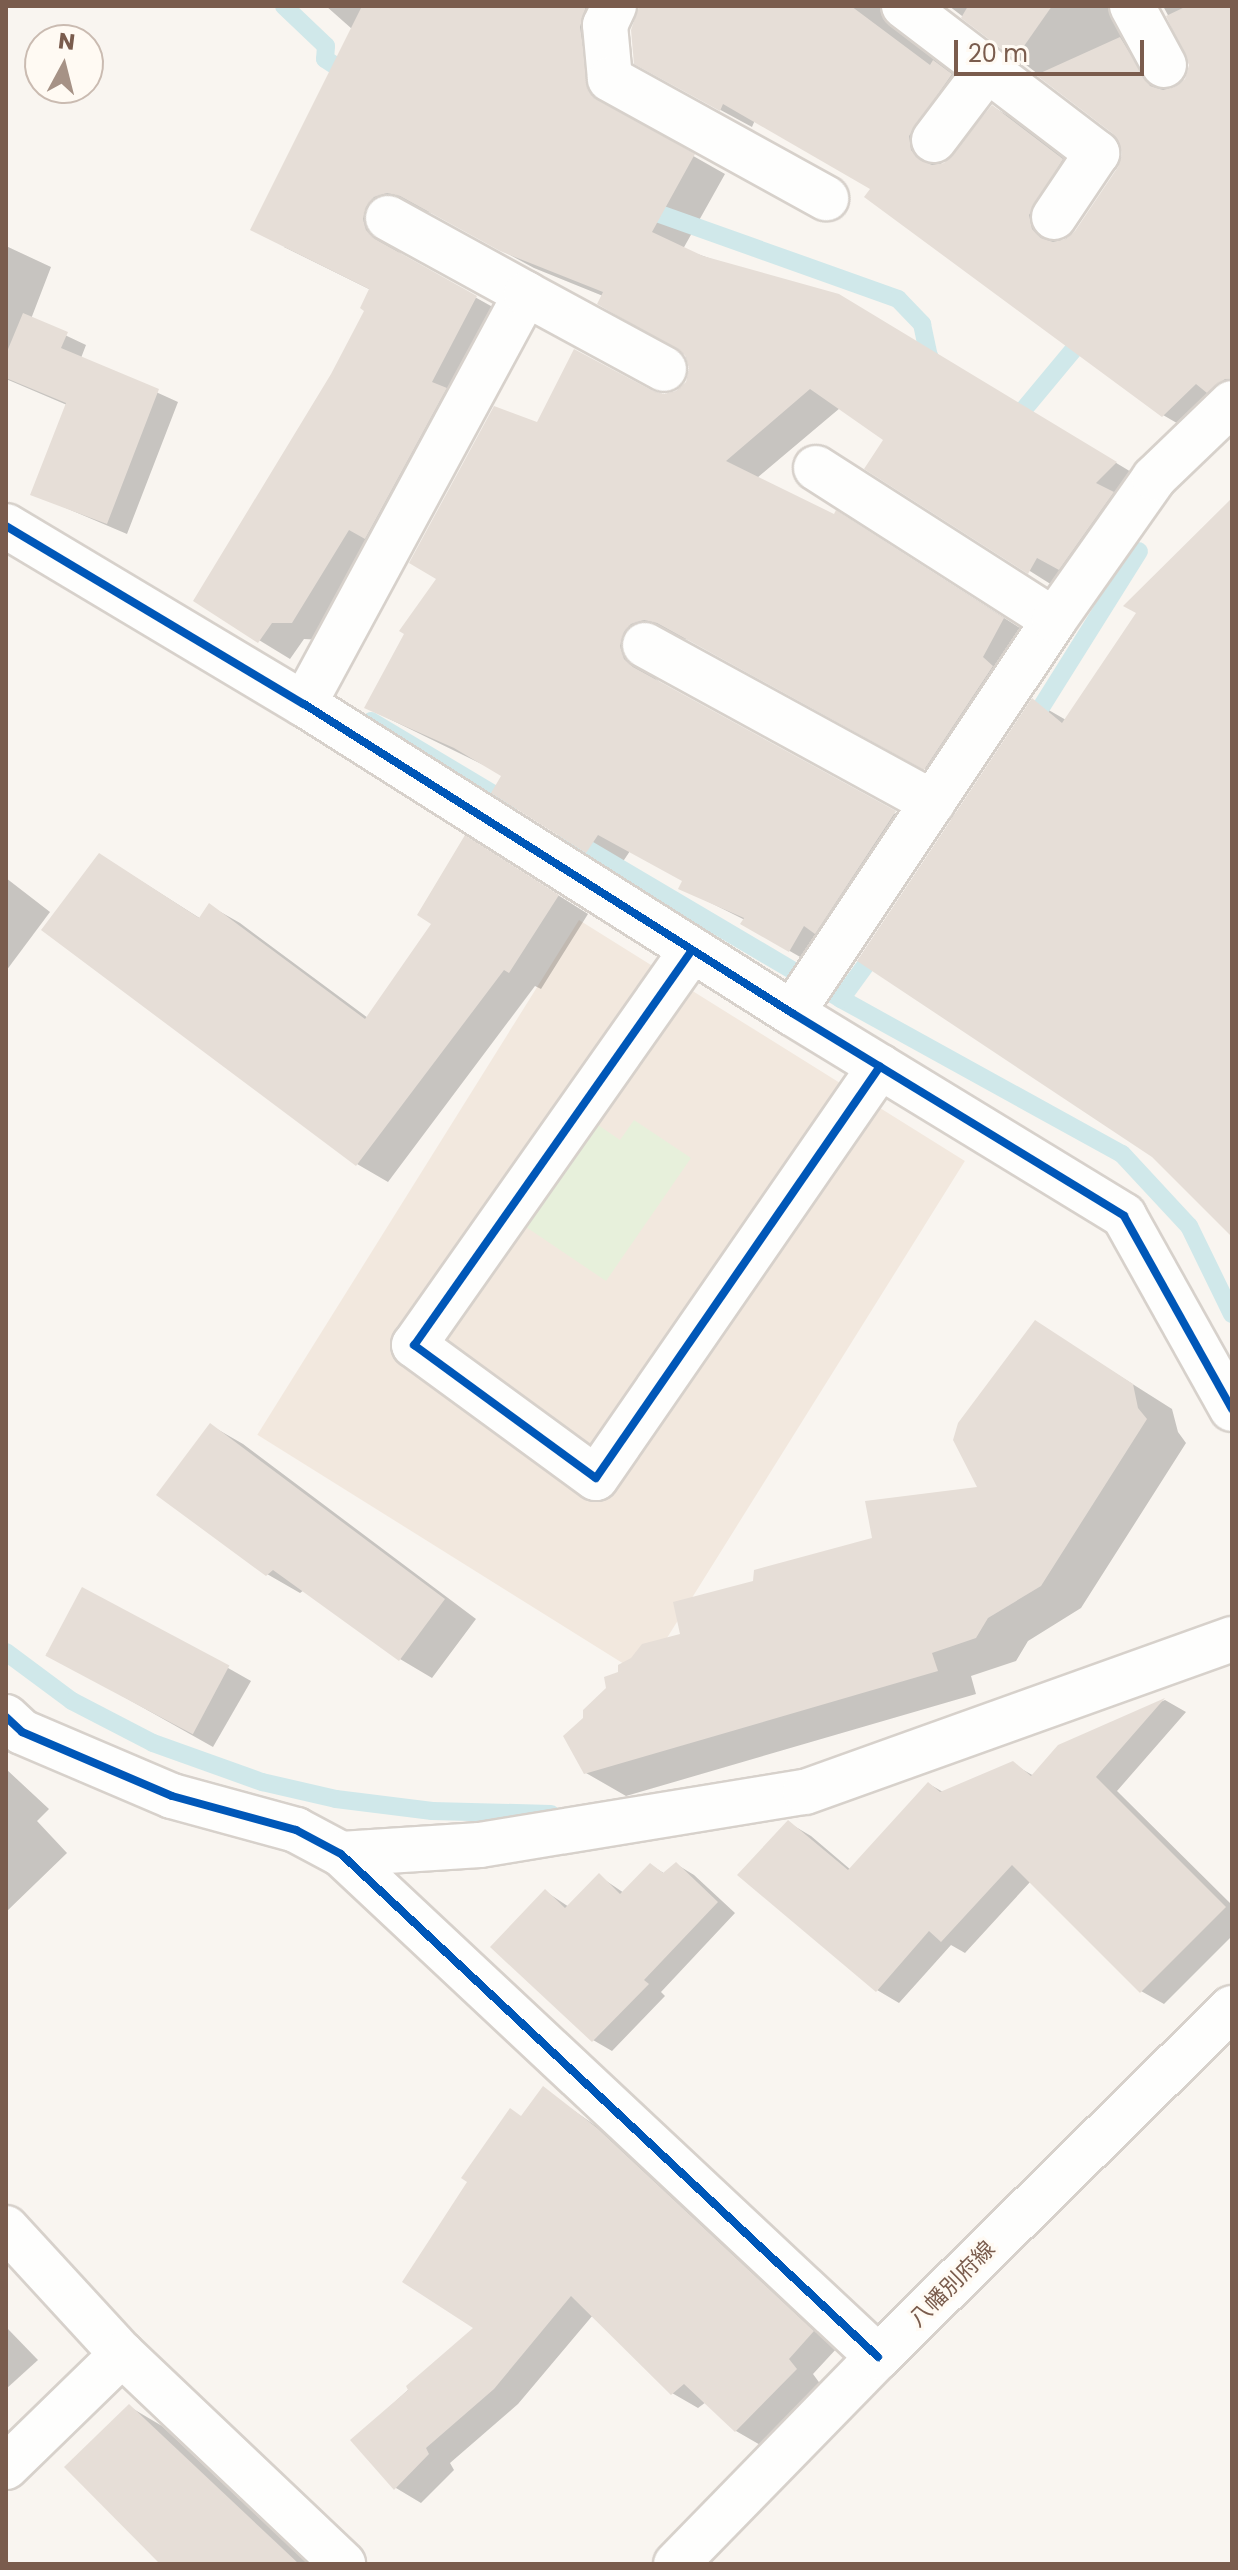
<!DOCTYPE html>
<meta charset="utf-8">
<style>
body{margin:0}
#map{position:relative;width:1238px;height:2570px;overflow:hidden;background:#f9f5f0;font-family:Poppins,"Noto Sans JP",sans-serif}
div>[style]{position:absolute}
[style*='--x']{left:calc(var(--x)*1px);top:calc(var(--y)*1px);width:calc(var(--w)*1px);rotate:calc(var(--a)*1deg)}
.residential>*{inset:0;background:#f2e8de;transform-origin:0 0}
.green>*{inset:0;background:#e7f0db}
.shadow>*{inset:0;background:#0003}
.stream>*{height:18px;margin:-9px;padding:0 9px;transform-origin:9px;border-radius:9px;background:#d0e8ea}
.building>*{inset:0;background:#e6ded7;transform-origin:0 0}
.roads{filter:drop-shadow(2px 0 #d7d1cb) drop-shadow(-2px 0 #d7d1cb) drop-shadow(0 2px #d7d1cb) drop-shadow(0 -2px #d7d1cb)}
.minor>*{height:44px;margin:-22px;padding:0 22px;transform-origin:22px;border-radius:22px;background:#fefefd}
.secondary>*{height:44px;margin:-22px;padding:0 22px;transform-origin:22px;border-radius:22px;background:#fefefd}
.cycleway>*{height:8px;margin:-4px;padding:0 4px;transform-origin:4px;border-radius:4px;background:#0057b8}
span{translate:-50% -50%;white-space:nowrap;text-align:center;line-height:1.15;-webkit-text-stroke:6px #fffaf3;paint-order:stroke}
.street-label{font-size:22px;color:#7a5c4d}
.frame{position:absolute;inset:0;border:8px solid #7a5c4d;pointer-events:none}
.north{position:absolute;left:24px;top:24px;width:80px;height:80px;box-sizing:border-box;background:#fffaf3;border:2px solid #cabbb1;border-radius:50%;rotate:7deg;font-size:22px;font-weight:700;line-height:32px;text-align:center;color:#7a5c4d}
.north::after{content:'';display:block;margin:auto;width:28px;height:36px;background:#a69286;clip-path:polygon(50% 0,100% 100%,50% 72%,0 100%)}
.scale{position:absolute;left:954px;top:40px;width:190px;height:36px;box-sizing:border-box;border:4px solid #7a5c4d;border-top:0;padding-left:10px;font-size:24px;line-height:28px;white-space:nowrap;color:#7a5c4d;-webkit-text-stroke:6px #fffaf3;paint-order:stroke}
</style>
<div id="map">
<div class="residential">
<div style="left:579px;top:920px;width:455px;height:607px;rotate:32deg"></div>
</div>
<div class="green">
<div style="clip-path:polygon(634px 1120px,691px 1158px,606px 1281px,526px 1227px,598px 1125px,620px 1140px)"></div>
</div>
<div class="shadow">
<div style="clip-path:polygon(326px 6px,625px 6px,616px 101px,628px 119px,725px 174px,683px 249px,870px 314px,1146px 481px,1060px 590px,866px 468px,885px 440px,840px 408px,757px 478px,867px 531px,1034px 637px,956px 786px,690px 640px,676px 637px,663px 641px,651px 665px,655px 678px,662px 685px,926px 831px,821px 969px,743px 924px,745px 920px,681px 888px,685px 881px,630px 851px,618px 869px,493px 792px,504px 775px,367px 708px,438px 578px,538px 424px,652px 393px,664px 396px,677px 392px,687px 383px,691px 368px,686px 354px,603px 296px,534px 268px,433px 213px,419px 210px,406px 214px,394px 238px,397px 250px,405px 258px,507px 315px,323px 640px,304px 639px,290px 659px,195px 601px,332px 375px,367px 310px,371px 290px,284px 247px,352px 29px)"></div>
<div style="clip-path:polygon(641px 6px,918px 6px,982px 93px,940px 154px,942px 167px,993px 107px,1024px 125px,1093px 178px,1060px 233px,1061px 242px,1076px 232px,1120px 168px,1124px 155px,1121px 141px,1114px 132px,949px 6px,1146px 6px,1140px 37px,1170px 90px,1187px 80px,1191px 67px,1188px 52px,1163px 6px,1232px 6px,1232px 405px,1194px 433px,1163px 415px,873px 188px,755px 120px,752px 127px,667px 81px)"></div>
<div style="clip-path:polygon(6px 246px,51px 267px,31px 319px,86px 345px,81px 358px,178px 402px,127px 534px,33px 494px,67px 405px,6px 379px)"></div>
<div style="clip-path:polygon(1232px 501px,1232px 1234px,1033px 701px,1066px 720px)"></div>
<div style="clip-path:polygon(100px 855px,201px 919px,210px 906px,240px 923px,368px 1018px,434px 924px,496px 856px,588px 914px,541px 989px,535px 986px,388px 1182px,357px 1164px,44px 930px)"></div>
<div style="clip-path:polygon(6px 878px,50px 912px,6px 971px)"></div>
<div style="clip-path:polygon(1036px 1323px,1172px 1409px,1178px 1432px,1186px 1443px,1081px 1608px,1028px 1641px,1016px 1661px,971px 1676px,976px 1694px,626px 1796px,586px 1773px,683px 1635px,755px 1583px,874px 1539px,980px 1488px)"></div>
<div style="clip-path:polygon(210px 1425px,243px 1444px,476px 1619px,432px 1678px,400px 1659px,304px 1590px,300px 1593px,267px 1574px)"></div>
<div style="clip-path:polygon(46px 1653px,228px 1668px,251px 1681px,213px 1747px)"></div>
<div style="clip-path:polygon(1165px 1700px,1186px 1712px,1117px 1791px,1232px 1905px,1232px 1936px,1164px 2004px,1141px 1991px,1031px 1881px,965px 1953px,951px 1945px,899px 2003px,877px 1990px,789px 1823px,811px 1836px,851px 1870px,929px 1784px,943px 1792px,1013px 1764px,1034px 1776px,1059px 1746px)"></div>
<div style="clip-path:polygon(6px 1769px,49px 1809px,37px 1821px,67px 1853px,6px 1912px)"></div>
<div style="clip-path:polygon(676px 1864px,694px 1875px,735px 1913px,661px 1992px,665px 1996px,612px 2051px,593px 2040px,545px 1891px,569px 1907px,599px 1876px,624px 1893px,651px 1865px,665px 1874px)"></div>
<div style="clip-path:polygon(543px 2089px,623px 2145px,838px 2347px,813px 2374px,821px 2385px,762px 2446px,736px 2431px,706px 2402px,698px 2408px,672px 2393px,593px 2315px,518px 2404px,450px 2463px,454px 2470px,421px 2503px,396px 2488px,353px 2440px,476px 2328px,522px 2117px)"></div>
<div style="clip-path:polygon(6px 2327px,38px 2360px,6px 2389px)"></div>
<div style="clip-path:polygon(130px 2407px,162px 2426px,309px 2564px,163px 2564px)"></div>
</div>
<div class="stream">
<div style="--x:284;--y:6;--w:58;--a:43.6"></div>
<div style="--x:326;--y:46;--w:13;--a:94"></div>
<div style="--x:325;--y:59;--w:31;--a:33"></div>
<div style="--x:640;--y:207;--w:274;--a:19.6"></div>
<div style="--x:898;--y:299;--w:35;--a:46"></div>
<div style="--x:922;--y:324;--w:33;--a:78"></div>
<div style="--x:929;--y:356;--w:13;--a:61"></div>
<div style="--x:1010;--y:426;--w:122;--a:-50.3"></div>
<div style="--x:371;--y:721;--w:162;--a:30.8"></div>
<div style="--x:1030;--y:725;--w:205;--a:-57.9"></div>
<div style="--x:567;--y:837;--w:318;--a:30.6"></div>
<div style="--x:841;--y:999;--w:321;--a:28.9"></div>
<div style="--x:1122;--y:1154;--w:98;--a:47.1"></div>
<div style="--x:1189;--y:1226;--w:98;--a:64"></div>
<div style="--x:841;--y:999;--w:63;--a:-54"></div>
<div style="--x:6;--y:1652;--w:82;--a:36.6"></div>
<div style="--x:72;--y:1701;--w:91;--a:27.4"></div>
<div style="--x:153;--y:1743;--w:116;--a:19.7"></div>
<div style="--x:262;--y:1782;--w:76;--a:12.9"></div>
<div style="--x:336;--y:1799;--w:97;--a:7.1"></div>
<div style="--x:432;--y:1811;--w:119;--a:1.4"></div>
</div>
<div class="building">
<div style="clip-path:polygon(362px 6px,586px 6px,580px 27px,590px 93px,695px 154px,652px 232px,703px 256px,839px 294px,1117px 462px,1096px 483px,1114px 492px,1059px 570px,1037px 558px,1028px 574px,864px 469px,883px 440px,810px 389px,726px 461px,834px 514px,836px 510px,1004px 618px,983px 657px,993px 666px,924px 770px,657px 623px,644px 620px,631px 624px,624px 632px,620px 646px,624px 659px,633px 667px,896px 811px,815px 934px,804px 926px,789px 952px,740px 924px,744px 918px,678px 889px,682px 881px,598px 835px,586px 853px,491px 793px,501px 776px,454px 748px,364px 708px,404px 634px,399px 631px,436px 579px,409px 563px,494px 406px,537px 422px,574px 349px,653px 391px,664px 394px,676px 391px,686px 382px,689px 368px,685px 355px,597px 304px,603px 292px,500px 251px,400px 196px,387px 193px,374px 197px,366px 207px,363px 219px,366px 230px,375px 239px,477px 296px,432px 382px,447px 388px,365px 539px,349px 530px,292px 623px,272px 623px,258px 643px,193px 601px,331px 374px,364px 311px,360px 308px,369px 289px,250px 230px)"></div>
<div style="clip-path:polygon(639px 6px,851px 6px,930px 65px,933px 60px,952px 74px,909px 136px,911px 150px,920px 160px,932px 165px,944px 163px,992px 105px,1063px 159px,1029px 215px,1032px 229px,1041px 238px,1053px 242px,1066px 239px,1075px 231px,1118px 167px,1122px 154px,1119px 142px,1112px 133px,1036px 75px,1120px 37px,1150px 86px,1163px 90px,1175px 87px,1185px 79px,1189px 65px,1166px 16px,1187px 6px,1232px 6px,1232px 379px,1225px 379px,1207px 393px,1196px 384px,1162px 417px,864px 197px,870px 189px,723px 104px,720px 111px,634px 64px,631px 30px)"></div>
<div style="clip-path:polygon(968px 6px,1052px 6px,1015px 59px,961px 18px)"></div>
<div style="clip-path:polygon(23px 313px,68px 332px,61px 348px,159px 389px,107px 524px,30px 495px,66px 403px,6px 378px,6px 354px)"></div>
<div style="clip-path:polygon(1232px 498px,1232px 1237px,1152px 1157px,857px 961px,1032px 698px,1062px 723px,1136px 613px,1123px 606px)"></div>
<div style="clip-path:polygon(465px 835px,559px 895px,509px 973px,504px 970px,356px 1166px,41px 930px,99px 853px,199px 918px,209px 903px,365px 1019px,431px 924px,417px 915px)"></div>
<div style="clip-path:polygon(1035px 1320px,1133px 1384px,1138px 1408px,1147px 1419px,1041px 1586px,988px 1618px,976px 1638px,932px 1653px,938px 1671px,584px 1774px,563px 1736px,583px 1718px,583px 1710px,606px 1688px,604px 1677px,618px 1672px,618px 1665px,631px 1658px,642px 1644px,680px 1634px,673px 1602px,753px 1581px,754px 1570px,872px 1538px,865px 1501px,977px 1487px,953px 1440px,958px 1423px)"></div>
<div style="clip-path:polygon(210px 1423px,445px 1599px,399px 1661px,273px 1570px,266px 1576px,156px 1495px)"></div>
<div style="left:82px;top:1587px;width:167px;height:78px;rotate:28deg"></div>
<div style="clip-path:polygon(1165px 1698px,1096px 1777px,1226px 1907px,1140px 1993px,1012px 1865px,941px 1942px,929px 1931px,876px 1992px,737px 1875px,788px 1820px,848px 1870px,928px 1782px,940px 1792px,1013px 1761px,1031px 1776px,1058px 1745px)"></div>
<div style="clip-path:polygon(676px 1862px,718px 1902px,644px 1980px,649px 1984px,592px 2042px,490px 1947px,545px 1889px,565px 1908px,599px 1873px,620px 1894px,650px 1863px,663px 1873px)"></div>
<div style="clip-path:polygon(543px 2086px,597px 2128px,814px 2331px,789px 2359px,797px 2369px,735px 2432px,684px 2384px,671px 2395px,571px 2296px,494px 2389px,426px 2448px,429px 2454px,394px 2490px,350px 2440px,408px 2390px,406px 2386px,473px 2328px,402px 2282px,467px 2182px,461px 2178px,510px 2108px,521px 2116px)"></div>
<div style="clip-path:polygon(129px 2404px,299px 2564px,160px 2564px,64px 2467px)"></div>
</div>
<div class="roads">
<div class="minor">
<div style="--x:614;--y:6;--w:21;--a:115"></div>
<div style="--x:605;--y:25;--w:54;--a:84.7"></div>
<div style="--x:610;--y:79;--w:247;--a:28.9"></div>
<div style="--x:904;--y:6;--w:243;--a:37.3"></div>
<div style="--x:1097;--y:153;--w:77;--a:123.9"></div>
<div style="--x:1132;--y:6;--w:67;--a:61.5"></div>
<div style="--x:934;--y:140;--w:88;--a:-52.9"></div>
<div style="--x:388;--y:218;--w:158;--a:28.8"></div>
<div style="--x:816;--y:468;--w:282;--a:32.6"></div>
<div style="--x:6;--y:526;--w:347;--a:30.9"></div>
<div style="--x:304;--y:704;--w:578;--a:32.34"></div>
<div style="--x:792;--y:1013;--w:389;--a:31.4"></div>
<div style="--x:1124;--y:1216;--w:221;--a:60.8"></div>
<div style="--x:645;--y:645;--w:328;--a:28.7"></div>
<div style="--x:304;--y:704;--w:466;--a:-61.6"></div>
<div style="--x:526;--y:294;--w:157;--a:28.5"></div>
<div style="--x:692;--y:950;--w:483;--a:125.1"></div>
<div style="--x:414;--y:1345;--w:225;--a:36.2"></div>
<div style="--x:596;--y:1478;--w:500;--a:-55.4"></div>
<div style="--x:792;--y:1013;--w:472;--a:-56.3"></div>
<div style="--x:1054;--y:620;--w:174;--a:-54.8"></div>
<div style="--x:1154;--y:478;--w:108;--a:-43.9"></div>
<div style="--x:6;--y:1717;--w:22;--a:43"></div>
<div style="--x:22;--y:1732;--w:163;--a:23.1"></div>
<div style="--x:172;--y:1796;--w:129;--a:15.3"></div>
<div style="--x:296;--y:1830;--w:51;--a:28.1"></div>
<div style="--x:341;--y:1854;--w:736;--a:43.13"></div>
<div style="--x:341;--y:1854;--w:139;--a:-3.7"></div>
<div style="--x:480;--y:1845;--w:329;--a:-9.3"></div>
<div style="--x:805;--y:1792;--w:454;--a:-19.7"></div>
<div style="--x:6;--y:2228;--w:171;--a:47.4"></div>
<div style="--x:122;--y:2354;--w:305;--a:43.5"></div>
<div style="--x:6;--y:2467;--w:162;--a:-44.2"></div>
</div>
<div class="secondary">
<div style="--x:676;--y:2564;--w:289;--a:-45.7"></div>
<div style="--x:878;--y:2357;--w:497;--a:-44.6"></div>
</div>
</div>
<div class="cycleway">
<div style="--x:6;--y:526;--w:347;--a:30.9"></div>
<div style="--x:304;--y:704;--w:578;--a:32.34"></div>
<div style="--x:792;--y:1013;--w:389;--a:31.4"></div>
<div style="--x:1124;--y:1216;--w:221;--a:60.8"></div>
<div style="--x:692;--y:950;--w:483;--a:125.1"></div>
<div style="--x:414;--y:1345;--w:225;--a:36.2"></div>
<div style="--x:596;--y:1478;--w:500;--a:-55.4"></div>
<div style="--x:6;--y:1717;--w:22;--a:43"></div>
<div style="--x:22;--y:1732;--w:163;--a:23.1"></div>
<div style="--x:172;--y:1796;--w:129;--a:15.3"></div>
<div style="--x:296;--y:1830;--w:51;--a:28.1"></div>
<div style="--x:341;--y:1854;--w:736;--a:43.13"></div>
</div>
<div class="street-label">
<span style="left:952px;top:2284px;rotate:-45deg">八幡別府線</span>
</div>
<div class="frame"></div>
<div class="north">N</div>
<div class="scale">20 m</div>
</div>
